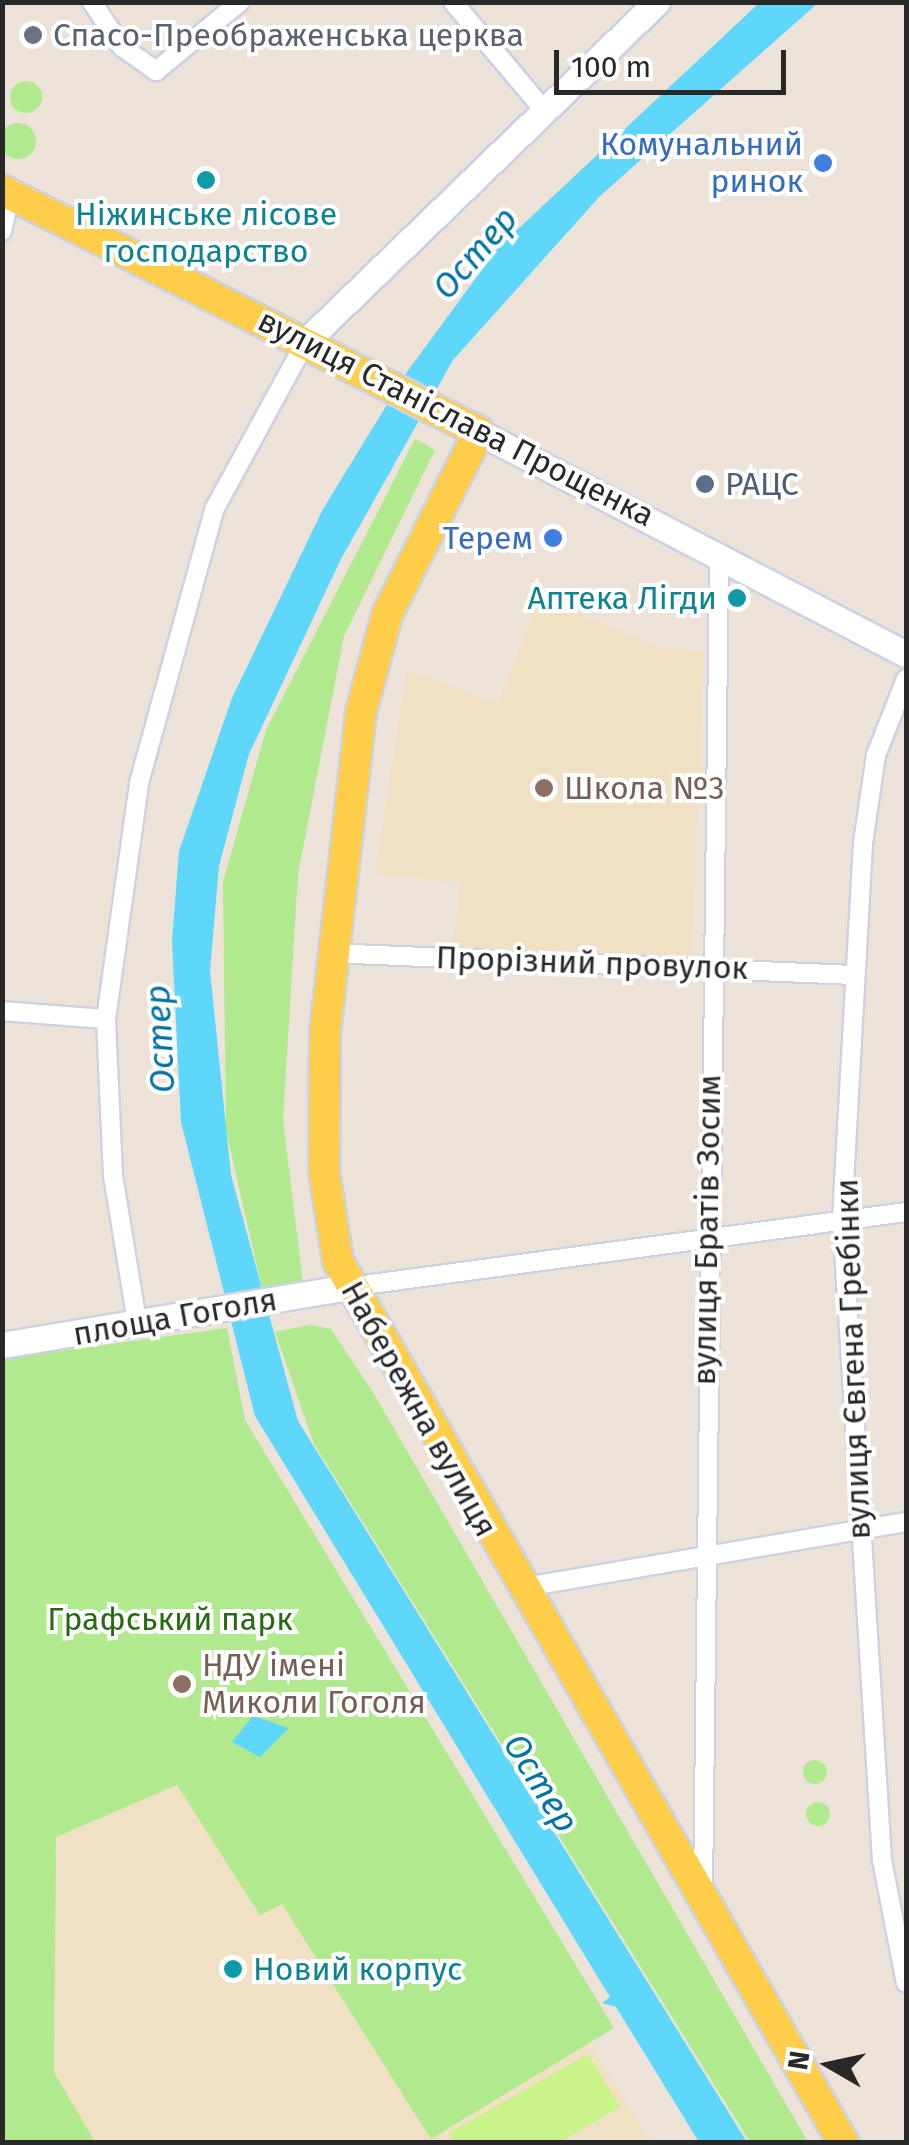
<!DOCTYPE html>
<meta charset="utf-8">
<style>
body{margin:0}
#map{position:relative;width:909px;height:2145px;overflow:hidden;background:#ece2d7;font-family:"Fira Sans",sans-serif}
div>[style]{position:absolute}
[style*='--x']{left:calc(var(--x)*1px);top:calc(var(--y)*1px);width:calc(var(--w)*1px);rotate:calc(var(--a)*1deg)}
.education>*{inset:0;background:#f0e0c4}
.green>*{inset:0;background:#b0e98e}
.round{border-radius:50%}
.pitch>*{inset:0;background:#c9f288}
.water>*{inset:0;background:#5ed7fa}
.roads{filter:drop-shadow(2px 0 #cdd2e3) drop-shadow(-2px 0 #cdd2e3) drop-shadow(0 2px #cdd2e3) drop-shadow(0 -2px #cdd2e3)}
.street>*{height:18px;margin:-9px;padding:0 9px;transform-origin:9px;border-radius:9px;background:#fff}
.secondary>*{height:25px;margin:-12.5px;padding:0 12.5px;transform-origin:12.5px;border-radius:12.5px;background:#fff}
.primary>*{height:30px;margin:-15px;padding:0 15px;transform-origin:15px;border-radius:15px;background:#fecd4a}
.dots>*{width:28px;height:28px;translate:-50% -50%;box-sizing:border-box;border:5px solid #fff;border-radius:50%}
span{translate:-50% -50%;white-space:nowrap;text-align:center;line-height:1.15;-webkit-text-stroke:8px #fff;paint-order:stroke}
.worship-label{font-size:32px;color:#5b616d}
.left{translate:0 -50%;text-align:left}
.shop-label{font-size:32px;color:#366cbe}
.right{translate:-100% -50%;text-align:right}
.culture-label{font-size:32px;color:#0d838f}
.street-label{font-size:32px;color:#282828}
.service-label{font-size:32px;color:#4e5e75}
.education-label{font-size:32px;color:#785e54}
.park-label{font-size:32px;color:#286a12}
.water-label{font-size:35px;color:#0072a3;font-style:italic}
.frame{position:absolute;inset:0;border:5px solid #282828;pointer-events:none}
.north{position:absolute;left:779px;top:2015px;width:100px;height:100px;-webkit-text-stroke:8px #fff;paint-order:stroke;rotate:279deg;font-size:28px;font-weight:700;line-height:40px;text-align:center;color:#282828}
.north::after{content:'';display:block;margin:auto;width:35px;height:45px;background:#282828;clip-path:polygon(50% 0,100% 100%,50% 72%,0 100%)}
.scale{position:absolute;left:554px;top:50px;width:232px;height:45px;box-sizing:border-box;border:5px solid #282828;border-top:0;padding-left:12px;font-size:30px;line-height:35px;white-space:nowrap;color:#282828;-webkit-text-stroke:8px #fff;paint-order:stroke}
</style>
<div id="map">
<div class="education">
<div style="clip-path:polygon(540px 597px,658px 647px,704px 652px,692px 955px,453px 947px,460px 883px,375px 873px,407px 670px,498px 703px)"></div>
<div style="clip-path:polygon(3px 1383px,585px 2035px,650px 2139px,3px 2142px)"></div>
</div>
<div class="green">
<div class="round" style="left:10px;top:81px;width:32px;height:32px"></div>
<div class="round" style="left:0;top:123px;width:36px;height:36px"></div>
<div style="clip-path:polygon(415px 439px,435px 450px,344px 636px,298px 874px,283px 1120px,304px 1291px,264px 1297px,226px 1131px,223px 882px,266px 730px)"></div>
<div style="clip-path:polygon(310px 1325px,331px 1329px,374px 1394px,808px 2142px,750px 2142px,314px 1444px,275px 1332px)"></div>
<div style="clip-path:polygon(227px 1328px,245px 1420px,614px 2028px,431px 2139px,282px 1904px,260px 1915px,177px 1785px,56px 1837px,54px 2072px,95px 2142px,3px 2142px,2px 1359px)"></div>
<div class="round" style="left:803px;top:1760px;width:24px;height:24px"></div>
<div class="round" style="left:806px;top:1802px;width:24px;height:24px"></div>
</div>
<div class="pitch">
<div style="clip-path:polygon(588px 2054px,620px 2107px,560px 2142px,455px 2142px,449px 2133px)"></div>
</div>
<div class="water">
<div style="clip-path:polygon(759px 3px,818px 3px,600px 196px,453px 360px,341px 559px,249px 754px,219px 866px,210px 971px,231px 1175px,298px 1421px,747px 2142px,699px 2142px,616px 2007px,602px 2003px,610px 1997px,255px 1416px,181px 1122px,172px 941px,179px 851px,232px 698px,323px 509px,407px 372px,498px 248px)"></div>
<div style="clip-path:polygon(253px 1716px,289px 1728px,260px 1757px,232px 1742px)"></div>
</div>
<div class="roads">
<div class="street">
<div style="--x:92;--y:2;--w:54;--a:56.3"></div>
<div style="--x:122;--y:47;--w:42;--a:35.2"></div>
<div style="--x:156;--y:71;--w:109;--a:-39.4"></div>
<div style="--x:453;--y:2;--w:141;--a:49.9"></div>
<div style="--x:2;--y:231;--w:40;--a:-77"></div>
<div style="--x:906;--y:679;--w:82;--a:111.5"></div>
<div style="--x:876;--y:755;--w:89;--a:98.4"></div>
<div style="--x:863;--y:843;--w:375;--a:93.2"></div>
<div style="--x:842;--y:1217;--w:644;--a:86.44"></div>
<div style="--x:882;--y:1860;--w:125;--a:79"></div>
<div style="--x:329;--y:953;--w:526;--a:2.4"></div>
<div style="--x:2;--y:1011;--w:104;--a:4.4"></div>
<div style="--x:349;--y:1287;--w:562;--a:-7.67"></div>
<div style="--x:138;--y:1328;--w:155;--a:-99.3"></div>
<div style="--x:113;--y:1175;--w:156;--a:-92.6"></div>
<div style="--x:106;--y:1019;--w:238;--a:-82"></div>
<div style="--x:139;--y:783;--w:285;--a:-74.6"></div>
<div style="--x:215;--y:508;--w:190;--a:-61.4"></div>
<div style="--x:519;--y:1588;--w:393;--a:-9.7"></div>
<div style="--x:703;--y:1891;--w:1338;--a:-89.31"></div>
</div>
<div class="secondary">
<div style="--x:306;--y:341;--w:488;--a:-44"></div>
<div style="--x:479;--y:432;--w:481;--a:27.5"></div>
<div style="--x:2;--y:1345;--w:351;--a:-9.5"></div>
</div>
<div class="primary">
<div style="--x:2;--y:190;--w:535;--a:26.9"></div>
<div style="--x:479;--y:432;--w:205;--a:116.7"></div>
<div style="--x:387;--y:615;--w:100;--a:105"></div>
<div style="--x:361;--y:712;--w:322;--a:96.4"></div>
<div style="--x:325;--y:1032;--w:139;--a:90.4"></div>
<div style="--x:324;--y:1171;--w:91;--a:81.2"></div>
<div style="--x:338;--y:1261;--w:1015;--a:60.18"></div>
</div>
</div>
<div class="dots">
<div style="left:33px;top:35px;background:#6b7280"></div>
<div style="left:823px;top:163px;background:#3f7fe0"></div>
<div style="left:206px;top:180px;background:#0f9aa8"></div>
<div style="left:705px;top:484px;background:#5c6f8a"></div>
<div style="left:553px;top:538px;background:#3f7fe0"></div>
<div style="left:737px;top:598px;background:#0f9aa8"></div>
<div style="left:544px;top:788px;background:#8d6e63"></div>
<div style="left:182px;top:1684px;background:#8d6e63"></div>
<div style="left:233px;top:1969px;background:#0f9aa8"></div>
</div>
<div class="worship-label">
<span class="left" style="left:53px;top:35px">Спасо-Преображенська церква</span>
</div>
<div class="shop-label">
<span class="right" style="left:803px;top:163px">Комунальний<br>ринок</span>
<span class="right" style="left:533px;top:538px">Терем</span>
</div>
<div class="culture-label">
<span style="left:206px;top:233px">Ніжинське лісове<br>господарство</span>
<span class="right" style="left:717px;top:598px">Аптека Лігди</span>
<span class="left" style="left:253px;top:1969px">Новий корпус</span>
</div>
<div class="street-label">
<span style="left:456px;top:418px;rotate:27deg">вулиця Станіслава Прощенка</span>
<span style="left:592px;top:963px;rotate:2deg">Прорізний провулок</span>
<span style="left:707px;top:1230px;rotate:-89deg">вулиця Братів Зосим</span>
<span style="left:175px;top:1317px;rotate:-10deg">площа Гоголя</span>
<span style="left:853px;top:1359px;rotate:-92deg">вулиця Євгена Гребінки</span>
<span style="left:419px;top:1409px;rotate:61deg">Набережна вулиця</span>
</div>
<div class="service-label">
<span class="left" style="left:725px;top:484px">РАЦС</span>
</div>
<div class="education-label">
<span class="left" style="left:564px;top:788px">Школа №3</span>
<span class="left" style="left:202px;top:1684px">НДУ імені<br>Миколи Гоголя</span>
</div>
<div class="park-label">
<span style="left:170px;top:1619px">Графський парк</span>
</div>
<div class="water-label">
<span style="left:475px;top:253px;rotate:-49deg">Остер</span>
<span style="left:160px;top:1039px;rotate:-93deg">Остер</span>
<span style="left:541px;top:1783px;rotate:58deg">Остер</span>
</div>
<div class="frame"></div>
<div class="north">N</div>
<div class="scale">100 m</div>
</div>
